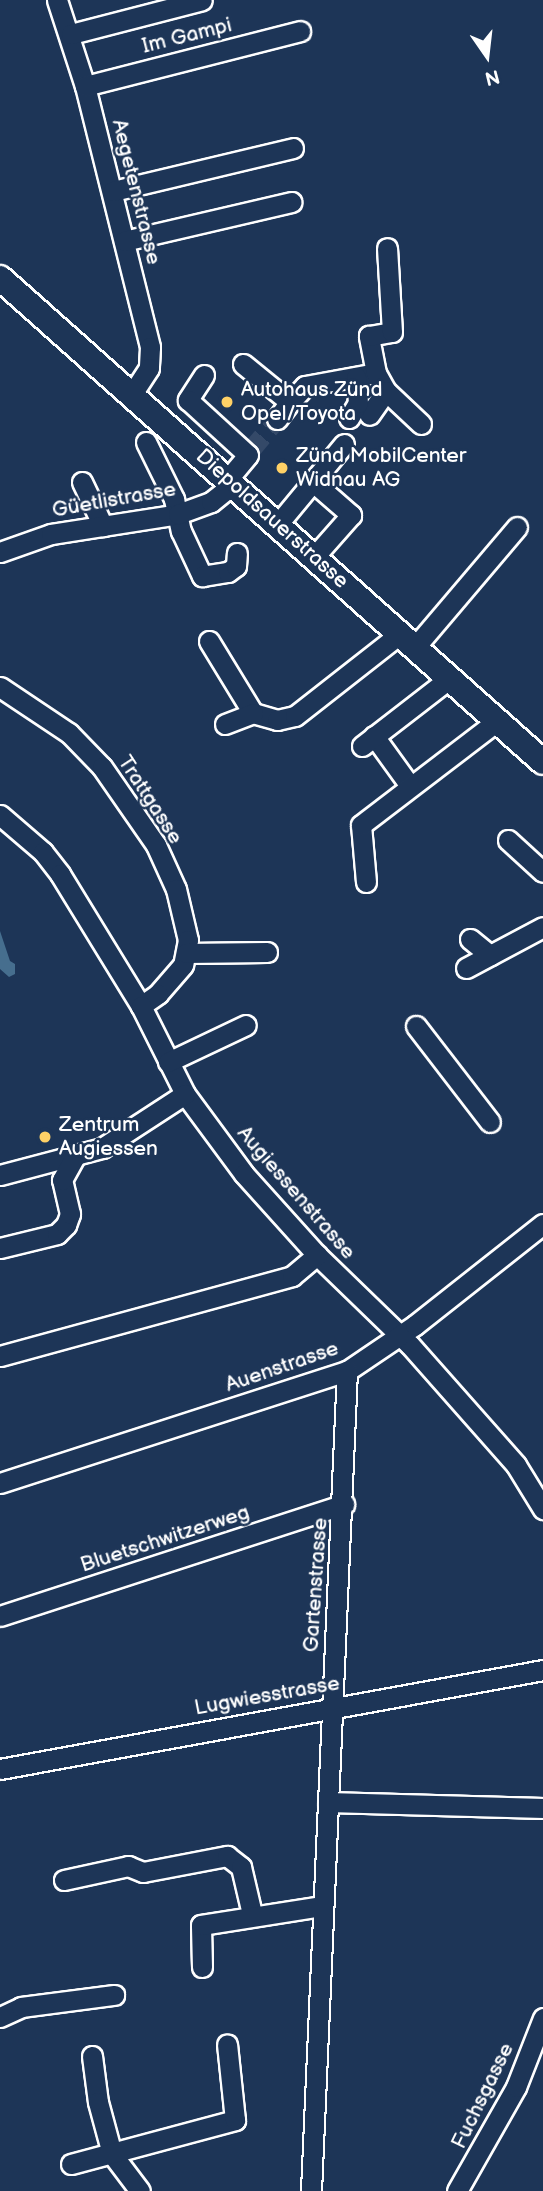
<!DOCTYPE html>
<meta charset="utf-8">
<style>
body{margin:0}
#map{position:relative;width:543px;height:2191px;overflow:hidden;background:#1d3557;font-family:"Balsamiq Sans",sans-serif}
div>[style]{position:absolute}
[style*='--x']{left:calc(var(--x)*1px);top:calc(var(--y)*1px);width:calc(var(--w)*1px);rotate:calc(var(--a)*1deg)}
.water>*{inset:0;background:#466e8e}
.minor-tunnel>*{height:19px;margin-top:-9.5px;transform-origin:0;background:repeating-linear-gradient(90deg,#344968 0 19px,transparent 0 29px)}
.roads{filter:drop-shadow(2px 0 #fff) drop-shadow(-2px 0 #fff) drop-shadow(0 2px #fff) drop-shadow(0 -2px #fff)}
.minor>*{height:19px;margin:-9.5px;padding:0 9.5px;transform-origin:9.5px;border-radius:9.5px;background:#1d3557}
.major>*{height:24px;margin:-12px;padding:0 12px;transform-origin:12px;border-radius:12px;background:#1d3557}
.dots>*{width:19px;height:19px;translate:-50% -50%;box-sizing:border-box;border:4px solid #1d3557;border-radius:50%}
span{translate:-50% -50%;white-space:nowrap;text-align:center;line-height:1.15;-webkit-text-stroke:5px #1d3557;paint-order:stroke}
.street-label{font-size:21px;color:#fff}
.poi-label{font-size:21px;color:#fff}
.left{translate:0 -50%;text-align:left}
.north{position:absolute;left:452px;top:21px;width:70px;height:70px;-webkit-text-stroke:5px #1d3557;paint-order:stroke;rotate:166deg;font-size:19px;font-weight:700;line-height:28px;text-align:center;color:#fff}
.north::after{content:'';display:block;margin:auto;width:24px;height:32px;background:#fff;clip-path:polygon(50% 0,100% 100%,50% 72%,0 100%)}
</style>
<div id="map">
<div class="water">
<div style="clip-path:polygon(0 931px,10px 961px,15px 964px,15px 974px,9px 977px,0 969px)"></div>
</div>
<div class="minor-tunnel">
<div style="--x:250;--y:451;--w:42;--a:-49.8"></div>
</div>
<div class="roads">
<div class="minor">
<div style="--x:57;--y:0;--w:90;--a:72"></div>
<div style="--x:85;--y:86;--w:269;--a:76"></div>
<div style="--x:150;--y:347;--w:21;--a:93"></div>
<div style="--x:149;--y:368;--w:31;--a:123"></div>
<div style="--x:71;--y:34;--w:135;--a:-14.5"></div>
<div style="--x:85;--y:86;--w:222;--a:-14.3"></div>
<div style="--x:113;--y:191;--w:185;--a:-13.4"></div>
<div style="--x:124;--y:241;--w:172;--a:-13.1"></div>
<div style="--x:243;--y:364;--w:60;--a:39"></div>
<div style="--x:290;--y:402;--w:22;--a:-47"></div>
<div style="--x:305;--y:386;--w:72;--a:-10.4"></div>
<div style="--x:376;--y:373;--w:21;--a:61"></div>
<div style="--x:386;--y:391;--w:29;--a:125"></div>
<div style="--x:376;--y:373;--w:38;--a:-101"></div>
<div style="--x:369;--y:336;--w:23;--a:-10"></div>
<div style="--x:392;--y:332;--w:84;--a:-93.4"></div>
<div style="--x:204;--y:375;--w:30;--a:123"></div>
<div style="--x:188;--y:400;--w:81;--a:42.5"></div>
<div style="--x:248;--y:455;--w:33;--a:130"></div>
<div style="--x:386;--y:391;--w:48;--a:43.3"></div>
<div style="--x:349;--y:418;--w:17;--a:-59"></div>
<div style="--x:358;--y:403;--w:26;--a:-94"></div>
<div style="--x:277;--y:419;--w:21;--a:-53"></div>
<div style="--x:146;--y:442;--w:64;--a:63.8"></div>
<div style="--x:174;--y:499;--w:33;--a:78"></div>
<div style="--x:181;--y:531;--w:50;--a:65"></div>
<div style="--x:202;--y:576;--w:26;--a:-9"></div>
<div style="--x:228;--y:572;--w:10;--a:-37"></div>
<div style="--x:236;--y:566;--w:13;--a:-86"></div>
<div style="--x:312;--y:481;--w:52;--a:41.1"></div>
<div style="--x:351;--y:515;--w:56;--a:131.4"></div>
<div style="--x:82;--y:482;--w:49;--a:64.5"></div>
<div style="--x:277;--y:525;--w:105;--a:-50.4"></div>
<div style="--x:0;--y:552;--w:54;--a:-19.4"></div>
<div style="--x:51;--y:534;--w:129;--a:-8.9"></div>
<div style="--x:178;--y:514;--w:35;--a:-20"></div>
<div style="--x:211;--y:502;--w:27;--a:-39"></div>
<div style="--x:209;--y:641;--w:84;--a:58.6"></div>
<div style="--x:253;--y:713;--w:25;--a:16"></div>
<div style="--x:277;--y:720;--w:18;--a:-13"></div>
<div style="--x:295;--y:716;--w:135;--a:-38.1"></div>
<div style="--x:416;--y:646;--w:156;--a:-49.7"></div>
<div style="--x:0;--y:687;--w:83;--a:33.7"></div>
<div style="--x:69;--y:733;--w:47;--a:45.9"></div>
<div style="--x:102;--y:767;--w:95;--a:55.3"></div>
<div style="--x:156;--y:845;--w:48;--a:65.6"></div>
<div style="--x:176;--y:889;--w:52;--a:76.8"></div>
<div style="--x:188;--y:940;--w:25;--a:101"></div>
<div style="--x:183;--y:965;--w:38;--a:131"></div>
<div style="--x:158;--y:994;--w:21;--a:145"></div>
<div style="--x:225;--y:724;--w:30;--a:-21"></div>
<div style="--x:374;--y:736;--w:62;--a:54.2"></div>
<div style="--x:362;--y:746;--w:111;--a:-37.7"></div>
<div style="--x:0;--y:815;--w:57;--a:40.7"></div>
<div style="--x:43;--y:852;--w:28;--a:52"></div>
<div style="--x:60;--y:874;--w:155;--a:58.5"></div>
<div style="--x:141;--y:1006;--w:98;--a:63.4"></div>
<div style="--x:185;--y:1094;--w:99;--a:53.6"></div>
<div style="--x:244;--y:1174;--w:109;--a:48"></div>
<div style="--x:317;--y:1255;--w:129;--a:44.1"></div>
<div style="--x:410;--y:1345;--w:160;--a:48.5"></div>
<div style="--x:516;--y:1465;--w:52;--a:58.5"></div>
<div style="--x:508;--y:840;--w:47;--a:42.4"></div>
<div style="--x:366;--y:882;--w:57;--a:-95"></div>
<div style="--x:361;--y:825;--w:171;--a:-37.4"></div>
<div style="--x:470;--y:939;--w:26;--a:39"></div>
<div style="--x:186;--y:953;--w:81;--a:-0.7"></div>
<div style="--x:466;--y:968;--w:87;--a:-28"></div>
<div style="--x:416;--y:1026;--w:121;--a:52.4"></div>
<div style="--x:168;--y:1062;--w:86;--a:-25.4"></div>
<div style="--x:0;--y:1175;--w:106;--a:-14.8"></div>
<div style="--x:102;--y:1148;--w:99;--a:-33"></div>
<div style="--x:0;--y:1248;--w:59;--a:-13.8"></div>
<div style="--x:57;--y:1234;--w:13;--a:-45"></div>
<div style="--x:66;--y:1225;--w:12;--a:-70"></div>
<div style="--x:70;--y:1214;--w:35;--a:-103"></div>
<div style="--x:62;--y:1180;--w:26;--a:-61"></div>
<div style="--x:0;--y:1356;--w:303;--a:-15.3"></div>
<div style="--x:292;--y:1276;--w:33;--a:-40"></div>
<div style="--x:0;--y:1483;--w:365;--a:-17.9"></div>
<div style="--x:347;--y:1371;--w:82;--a:-34.1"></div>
<div style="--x:415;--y:1325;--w:163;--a:-38.3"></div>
<div style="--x:0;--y:1616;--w:362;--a:-18"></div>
<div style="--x:0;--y:1769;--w:552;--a:-10.33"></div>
<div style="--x:328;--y:1802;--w:215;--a:1.6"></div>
<div style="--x:64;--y:1880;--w:66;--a:-12.3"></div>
<div style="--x:128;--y:1866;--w:16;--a:22"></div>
<div style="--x:143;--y:1872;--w:86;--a:-10.8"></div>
<div style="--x:227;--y:1856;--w:18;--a:38"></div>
<div style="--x:241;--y:1867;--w:48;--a:76.8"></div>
<div style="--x:202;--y:1967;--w:42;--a:-91.4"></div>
<div style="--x:201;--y:1925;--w:123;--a:-8.9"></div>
<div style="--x:0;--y:2017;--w:23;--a:-25"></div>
<div style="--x:21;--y:2007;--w:94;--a:-7.4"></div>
<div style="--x:92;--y:2056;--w:46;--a:82.6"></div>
<div style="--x:98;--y:2102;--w:54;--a:74.9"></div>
<div style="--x:112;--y:2154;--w:46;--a:52.9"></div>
<div style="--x:71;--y:2164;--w:170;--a:-15"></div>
<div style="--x:235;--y:2120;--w:76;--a:-96"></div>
<div style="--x:311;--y:2191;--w:821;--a:-87.49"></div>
<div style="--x:457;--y:2191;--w:120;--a:-60.4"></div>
<div style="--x:516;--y:2087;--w:74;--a:-68.6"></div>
</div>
<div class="major">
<div style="--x:0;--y:278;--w:727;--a:41.71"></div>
</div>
</div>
<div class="dots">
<div style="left:227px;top:402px;background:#ffd166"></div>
<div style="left:282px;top:468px;background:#ffd166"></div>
<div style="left:45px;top:1137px;background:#ffd166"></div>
</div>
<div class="street-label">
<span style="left:187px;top:36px;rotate:-14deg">Im Gampi</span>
<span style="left:136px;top:192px;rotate:76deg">Aegetenstrasse</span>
<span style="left:114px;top:500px;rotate:-10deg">Güetlistrasse</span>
<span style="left:272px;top:519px;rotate:42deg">Diepoldsauerstrasse</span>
<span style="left:150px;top:800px;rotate:57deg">Trattgasse</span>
<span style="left:296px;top:1193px;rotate:49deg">Augiessenstrasse</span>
<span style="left:282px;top:1367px;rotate:-19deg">Auenstrasse</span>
<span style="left:165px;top:1539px;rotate:-18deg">Bluetschwitzerweg</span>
<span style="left:316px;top:1585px;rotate:-86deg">Gartenstrasse</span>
<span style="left:267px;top:1696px;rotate:-10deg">Lugwiesstrasse</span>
<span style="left:483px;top:2096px;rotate:-64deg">Fuchsgasse</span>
</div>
<div class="poi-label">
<span class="left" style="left:241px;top:402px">Autohaus Zünd<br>Opel/Toyota</span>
<span class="left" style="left:296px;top:468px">Zünd MobilCenter<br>Widnau AG</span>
<span class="left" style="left:59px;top:1137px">Zentrum<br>Augiessen</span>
</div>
<div class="north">N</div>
</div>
